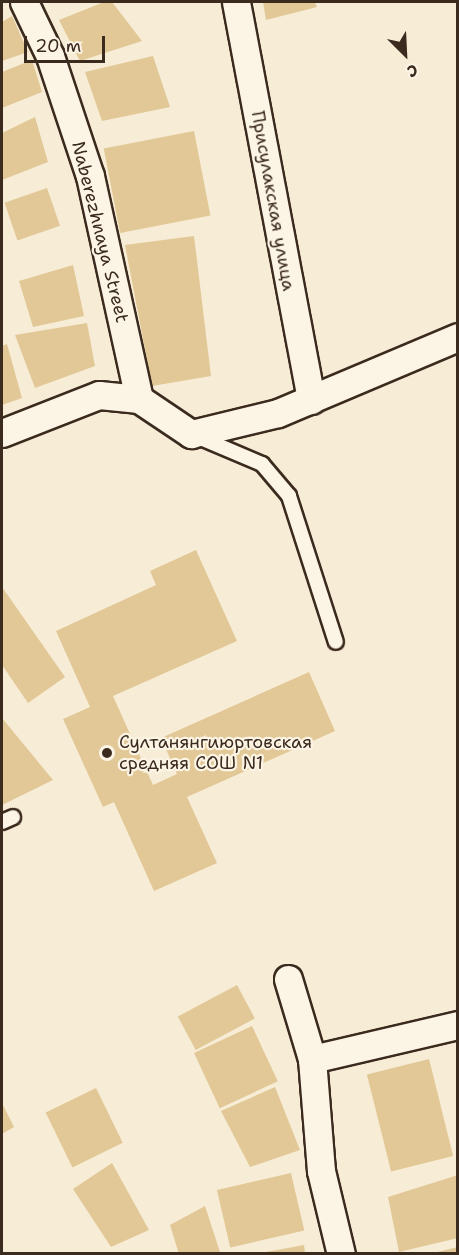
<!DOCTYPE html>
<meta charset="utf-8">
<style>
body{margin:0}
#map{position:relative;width:459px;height:1255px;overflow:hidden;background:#f7ecd5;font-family:"Shantell Sans",sans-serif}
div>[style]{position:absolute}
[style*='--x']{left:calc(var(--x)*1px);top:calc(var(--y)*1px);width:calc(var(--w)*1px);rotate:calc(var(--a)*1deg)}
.building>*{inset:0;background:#e2c897;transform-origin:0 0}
.roads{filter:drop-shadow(2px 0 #3b2a1e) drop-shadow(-2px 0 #3b2a1e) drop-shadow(0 2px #3b2a1e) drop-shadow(0 -2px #3b2a1e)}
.lane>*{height:14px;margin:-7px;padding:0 7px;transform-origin:7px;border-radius:7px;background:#fcf5e5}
.street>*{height:27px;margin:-13.5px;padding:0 13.5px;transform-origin:13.5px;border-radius:13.5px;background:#fcf5e5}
.dots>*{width:16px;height:16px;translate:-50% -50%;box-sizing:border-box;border:3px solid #fcf5e5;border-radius:50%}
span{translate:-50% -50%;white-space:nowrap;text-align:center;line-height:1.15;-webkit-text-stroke:4.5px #fcf5e5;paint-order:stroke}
.street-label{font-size:18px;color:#3b2a1e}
.poi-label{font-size:18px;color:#3b2a1e}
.left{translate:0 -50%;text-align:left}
.frame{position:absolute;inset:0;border:3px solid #3b2a1e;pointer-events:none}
.north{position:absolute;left:375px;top:24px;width:60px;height:60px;-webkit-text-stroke:4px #fcf5e5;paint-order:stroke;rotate:156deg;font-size:16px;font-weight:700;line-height:24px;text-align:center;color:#3b2a1e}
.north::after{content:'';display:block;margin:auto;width:21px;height:27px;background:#3b2a1e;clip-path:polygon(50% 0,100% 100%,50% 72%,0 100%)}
.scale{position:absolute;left:24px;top:36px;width:81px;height:27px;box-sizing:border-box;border:3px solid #3b2a1e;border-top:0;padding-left:8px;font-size:18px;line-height:21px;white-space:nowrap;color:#3b2a1e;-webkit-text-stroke:4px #fcf5e5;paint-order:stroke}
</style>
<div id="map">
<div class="building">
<div style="clip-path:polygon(104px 2px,112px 2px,142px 41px,80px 61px,59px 20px)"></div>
<div style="clip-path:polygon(263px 2px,315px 2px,317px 7px,266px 20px)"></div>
<div style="clip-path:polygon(12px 16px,28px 52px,2px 61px,2px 22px)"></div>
<div style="clip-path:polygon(153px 56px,170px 107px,102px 121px,85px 72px)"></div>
<div style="clip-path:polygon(32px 60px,42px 92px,2px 108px,2px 72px)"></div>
<div style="clip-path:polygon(35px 117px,48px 162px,2px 180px,2px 133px)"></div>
<div style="left:194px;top:131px;width:86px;height:92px;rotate:79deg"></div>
<div style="left:47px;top:188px;width:40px;height:45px;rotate:71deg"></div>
<div style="clip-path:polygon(194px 236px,211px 376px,152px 386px,125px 245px)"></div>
<div style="clip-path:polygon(73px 265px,84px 316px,33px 327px,19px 281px)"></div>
<div style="clip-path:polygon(87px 323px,95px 366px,35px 388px,15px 335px)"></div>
<div style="clip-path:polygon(7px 344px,22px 398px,2px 405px,2px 346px)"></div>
<div style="clip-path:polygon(196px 550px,237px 641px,113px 696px,153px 785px,177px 774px,161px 738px,309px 672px,335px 731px,187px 797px,217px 863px,154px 891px,114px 802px,103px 807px,63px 719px,90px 707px,56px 631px,156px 585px,150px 571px)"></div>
<div style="clip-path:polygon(2px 587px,65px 677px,28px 703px,2px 665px)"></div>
<div style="clip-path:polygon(2px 718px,53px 780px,2px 805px)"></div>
<div style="left:237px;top:985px;width:38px;height:67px;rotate:62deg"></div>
<div style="left:252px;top:1026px;width:61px;height:64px;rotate:65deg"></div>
<div style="left:429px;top:1059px;width:100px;height:64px;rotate:76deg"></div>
<div style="clip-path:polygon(275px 1087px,300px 1150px,250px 1167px,221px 1111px)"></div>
<div style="left:96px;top:1088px;width:61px;height:56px;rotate:64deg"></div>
<div style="clip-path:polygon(2px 1103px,14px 1127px,2px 1134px)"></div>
<div style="clip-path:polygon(112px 1163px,149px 1230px,111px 1247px,73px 1189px)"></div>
<div style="left:291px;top:1173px;width:59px;height:76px;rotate:77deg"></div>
<div style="clip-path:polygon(458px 1175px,458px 1238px,399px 1252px,388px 1197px)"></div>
<div style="clip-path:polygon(205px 1206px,220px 1252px,179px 1254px,170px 1225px)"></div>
<div style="clip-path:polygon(304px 1245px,305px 1254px,266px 1254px,266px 1252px)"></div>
<div style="clip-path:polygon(458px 1247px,458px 1254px,434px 1254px,433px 1253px)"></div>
</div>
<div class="roads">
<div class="lane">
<div style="--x:196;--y:436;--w:72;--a:23"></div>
<div style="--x:262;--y:464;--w:42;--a:49.8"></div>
<div style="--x:289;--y:496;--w:153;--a:72.2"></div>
<div style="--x:2;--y:822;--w:12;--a:-24"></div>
</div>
<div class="street">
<div style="--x:24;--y:2;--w:60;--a:64.3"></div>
<div style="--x:50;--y:56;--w:126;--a:71.6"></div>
<div style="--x:90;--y:176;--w:228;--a:77.6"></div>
<div style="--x:236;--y:2;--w:405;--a:79.3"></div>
<div style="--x:2;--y:433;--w:104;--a:-21.4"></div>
<div style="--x:99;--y:395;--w:40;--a:5.7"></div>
<div style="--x:139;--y:399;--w:63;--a:33.9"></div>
<div style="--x:191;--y:434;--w:89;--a:-13.6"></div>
<div style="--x:278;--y:413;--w:195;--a:-22.9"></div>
<div style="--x:288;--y:979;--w:84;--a:73.3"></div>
<div style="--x:312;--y:1059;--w:112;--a:85.4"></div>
<div style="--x:321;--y:1171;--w:85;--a:76.5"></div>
<div style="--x:312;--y:1059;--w:150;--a:-13.1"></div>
</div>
</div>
<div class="dots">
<div style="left:107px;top:753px;background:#3b2a1e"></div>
</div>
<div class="street-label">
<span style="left:273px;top:201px;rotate:80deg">Присулакская улица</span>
<span style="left:100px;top:232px;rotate:76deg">Naberezhnaya Street</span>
</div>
<div class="poi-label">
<span class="left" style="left:119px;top:753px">Султанянгиюртовская<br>средняя СОШ N1</span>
</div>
<div class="frame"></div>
<div class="north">С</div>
<div class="scale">20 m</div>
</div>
